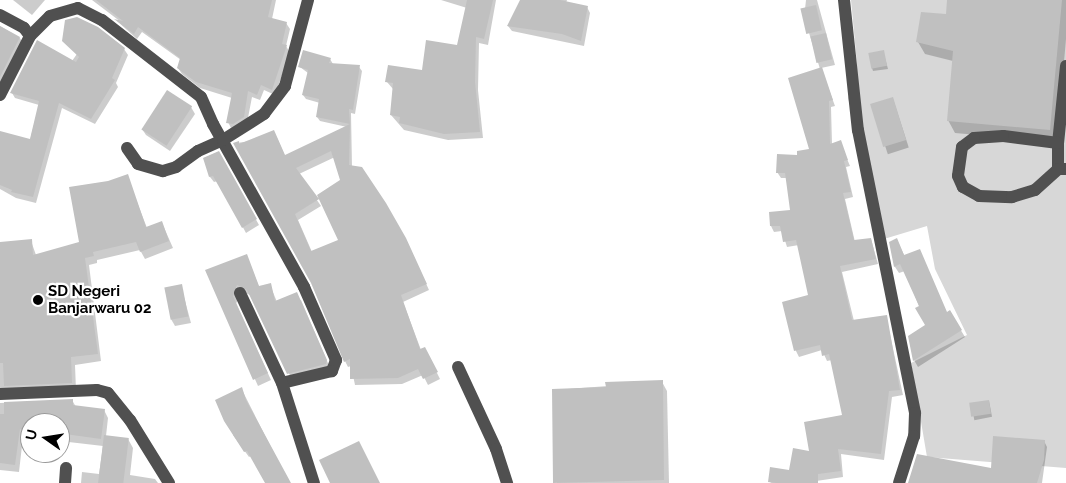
<!DOCTYPE html>
<style>
body{margin:0}
#map{position:relative;width:1066px;height:483px;overflow:hidden;background:#fff;font-family:Raleway,sans-serif}
div>[style]{position:absolute}
[style*='--x']{left:calc(var(--x)*1px);top:calc(var(--y)*1px);width:calc(var(--w)*1px);rotate:calc(var(--a)*1deg)}
.green>*{inset:0;background:#d7d7d7}
.shadow>*{inset:0;background:#0003;transform-origin:0 0}
.building>*{inset:0;background:#c0c0c0;transform-origin:0 0}
.minor>*{height:12px;margin:-6px;padding:0 6px;transform-origin:6px;border-radius:6px;background:#505050}
.dots>*{width:14px;height:14px;translate:-50% -50%;box-sizing:border-box;border:2px solid #fff;border-radius:50%}
span{translate:-50% -50%;white-space:nowrap;text-align:center;line-height:1.15;-webkit-text-stroke:4.5px #fff;paint-order:stroke}
.poi-label{font-size:15px;color:#000;font-weight:700}
.left{translate:0 -50%;text-align:left}
.north{position:absolute;left:20px;top:413px;width:50px;height:50px;box-sizing:border-box;background:#fff;border:1px solid #999;border-radius:50%;rotate:283deg;font-size:14px;font-weight:700;line-height:20px;text-align:center;color:#000}
.north::after{content:'';display:block;margin:auto;width:18px;height:22px;background:#000;clip-path:polygon(50% 0,100% 100%,50% 72%,0 100%)}
</style>
<div id="map">
<div class="green">
<div style="clip-path:polygon(851px 0,1066px 0,1066px 468px,927px 457px,911px 363px,967px 335px,935px 269px,927px 226px,884px 239px,848px 98px,857px 64px)"></div>
</div>
<div class="shadow">
<div style="clip-path:polygon(13px 0,45px 0,32px 15px)"></div>
<div style="clip-path:polygon(92px 0,276px 0,272px 19px,286px 23px,290px 29px,286px 46px,290px 53px,275px 95px,264px 90px,260px 100px,252px 97px,247px 123px,231px 128px,228px 122px,232px 98px,200px 88px,182px 74px,178px 68px,181px 60px,142px 32px,137px 39px,117px 21px,121px 22px)"></div>
<div style="clip-path:polygon(441px 0,496px 0,488px 45px,479px 43px,478px 90px,483px 138px,448px 140px,404px 130px,391px 115px,393px 89px,387px 82px,423px 72px,458px 47px,467px 8px)"></div>
<div style="clip-path:polygon(521px 0,567px 0,566px 3px,587px 7px,590px 13px,584px 46px,512px 31px,508px 26px)"></div>
<div style="clip-path:polygon(806px 0,817px 0,835px 65px,821px 68px,835px 106px,831px 107px,832px 144px,840px 142px,850px 166px,846px 167px,853px 197px,845px 199px,855px 242px,871px 239px,878px 264px,842px 272px,854px 321px,886px 316px,903px 395px,892px 397px,884px 460px,841px 454px,843px 477px,803px 483px,770px 483px,790px 471px,844px 416px,832px 360px,827px 361px,822px 350px,799px 357px,796px 351px,783px 303px,810px 296px,799px 245px,787px 247px,782px 231px,774px 232px,771px 226px,791px 212px,787px 178px,781px 178px,777px 172px,810px 150px,820px 69px,802px 10px,805px 9px)"></div>
<div style="clip-path:polygon(949px 0,1066px 0,1066px 39px,1057px 142px,955px 133px,948px 120px,953px 61px,925px 54px,918px 42px,947px 15px)"></div>
<div style="clip-path:polygon(0 26px,20px 38px,23px 44px,0 89px)"></div>
<div style="clip-path:polygon(124px 49px,128px 55px,116px 83px,118px 87px,95px 124px,62px 108px,36px 203px,16px 198px,0 189px,0 132px,30px 140px,39px 105px,15px 98px,12px 93px,72px 61px,79px 51px)"></div>
<div style="clip-path:polygon(883px 51px,888px 69px,873px 71px,872px 68px)"></div>
<div style="clip-path:polygon(evenodd,330px 59px,333px 64px,359px 67px,362px 71px,355px 114px,351px 113px,352px 167px,409px 246px,429px 290px,403px 302px,421px 350px,428px 355px,440px 379px,428px 385px,423px 375px,402px 384px,355px 385px,351px 366px,348px 367px,345px 361px,312px 282px,236px 143px,277px 138px,285px 156px,347px 127px,320px 121px,317px 117px,320px 103px,306px 99px,303px 95px,308px 73px,300px 67px,330px 59px,335px 157px,342px 181px,340px 240px,312px 252px,298px 220px,321px 206px,299px 174px,335px 157px)"></div>
<div style="left:893px;top:99px;width:51px;height:22px;rotate:72deg"></div>
<div style="clip-path:polygon(191px 107px,195px 114px,170px 151px,146px 135px,142px 129px)"></div>
<div style="clip-path:polygon(218px 152px,259px 225px,246px 233px,218px 181px,214px 182px,210px 177px,204px 158px)"></div>
<div style="clip-path:polygon(127px 176px,147px 228px,162px 223px,173px 248px,145px 259px,140px 250px,97px 260px,97px 263px,89px 265px,101px 361px,75px 365px,76px 390px,0 397px,0 244px,31px 241px,36px 255px,81px 243px,108px 182px)"></div>
<div style="clip-path:polygon(897px 240px,905px 257px,947px 313px,949px 311px,965px 337px,918px 367px,914px 360px,927px 326px,905px 271px,899px 273px,895px 267px,890px 243px)"></div>
<div style="clip-path:polygon(247px 256px,259px 287px,270px 285px,277px 302px,301px 300px,330px 368px,292px 380px,252px 296px,241px 291px,236px 304px,271px 380px,258px 386px,207px 270px)"></div>
<div style="clip-path:polygon(181px 286px,191px 323px,175px 326px,171px 319px)"></div>
<div style="clip-path:polygon(662px 382px,667px 391px,669px 483px,557px 483px,554px 390px)"></div>
<div style="clip-path:polygon(241px 388px,278px 461px,290px 483px,266px 483px,251px 456px,249px 457px,233px 435px)"></div>
<div style="clip-path:polygon(72px 400px,76px 407px,104px 410px,108px 418px,106px 436px,128px 439px,133px 448px,130px 475px,155px 479px,158px 483px,81px 483px,82px 472px,99px 474px,103px 446px,60px 441px,60px 423px,30px 423px,30px 437px,23px 437px,19px 472px,0 470px,0 403px)"></div>
<div style="left:989px;top:401px;width:16px;height:18px;rotate:79deg"></div>
<div style="clip-path:polygon(1044px 441px,1047px 447px,1042px 483px,909px 483px,992px 470px)"></div>
</div>
<div class="building">
<div style="clip-path:polygon(96px 0,272px 0,268px 17px,287px 22px,282px 44px,287px 45px,272px 90px,261px 85px,257px 95px,248px 91px,244px 117px,233px 124px,226px 123px,232px 93px,196px 82px,177px 68px,180px 58px,138px 27px,134px 34px,114px 19px,123px 21px)"></div>
<div style="clip-path:polygon(467px 0,493px 0,484px 39px,476px 37px,475px 82px,480px 132px,444px 134px,399px 123px,400px 117px,390px 115px,393px 83px,385px 82px,388px 65px,422px 70px,426px 40px,457px 45px)"></div>
<div style="clip-path:polygon(520px 0,560px 0,588px 6px,581px 41px,562px 34px,507px 26px)"></div>
<div style="clip-path:polygon(947px 0,1062px 0,1050px 130px,947px 121px,953px 51px,916px 42px,921px 12px,946px 14px)"></div>
<div style="left:816px;top:5px;width:26px;height:16px;rotate:77deg"></div>
<div style="clip-path:polygon(77px 17px,98px 27px,125px 48px,112px 78px,115px 80px,91px 119px,59px 103px,33px 197px,11px 192px,12px 190px,0 185px,0 131px,30px 139px,39px 101px,10px 93px,37px 40px,76px 62px,79px 57px,62px 41px,65px 20px)"></div>
<div style="clip-path:polygon(0 26px,20px 37px,0 77px)"></div>
<div style="left:826px;top:33px;width:27px;height:16px;rotate:77deg"></div>
<div style="clip-path:polygon(303px 50px,331px 58px,329px 63px,360px 65px,353px 110px,349px 109px,350px 124px,316px 117px,319px 99px,302px 95px,308px 70px,298px 67px)"></div>
<div style="left:884px;top:50px;width:16px;height:16px;rotate:79deg"></div>
<div style="clip-path:polygon(822px 67px,833px 100px,829px 101px,830px 144px,841px 140px,848px 160px,844px 161px,851px 192px,843px 193px,854px 240px,871px 238px,876px 259px,840px 266px,852px 320px,887px 315px,900px 390px,889px 391px,881px 454px,838px 449px,841px 471px,818px 474px,818px 483px,776px 483px,768px 482px,770px 467px,789px 470px,793px 448px,809px 451px,804px 422px,842px 415px,829px 354px,822px 356px,820px 345px,794px 351px,782px 302px,808px 295px,796px 240px,783px 242px,780px 226px,770px 226px,769px 212px,790px 210px,785px 173px,776px 173px,777px 154px,797px 155px,797px 151px,809px 149px,788px 78px)"></div>
<div style="left:167px;top:90px;width:30px;height:47px;rotate:33deg"></div>
<div style="left:893px;top:97px;width:45px;height:24px;rotate:73deg"></div>
<div style="clip-path:polygon(evenodd,350px 124px,349px 165px,362px 167px,386px 203px,406px 238px,427px 284px,401px 295px,420px 349px,425px 347px,438px 372px,423px 379px,418px 369px,398px 378px,350px 379px,350px 359px,344px 362px,311px 283px,233px 143px,239px 141px,239px 144px,274px 130px,285px 155px,350px 124px,331px 151px,340px 180px,317px 195px,338px 240px,311px 251px,295px 214px,319px 199px,296px 168px,331px 151px)"></div>
<div style="clip-path:polygon(219px 151px,257px 219px,242px 228px,213px 176px,209px 177px,203px 158px)"></div>
<div style="clip-path:polygon(128px 174px,146px 227px,162px 221px,169px 241px,140px 252px,136px 242px,93px 252px,94px 256px,85px 258px,98px 354px,71px 357px,72px 383px,4px 386px,3px 363px,0 363px,0 242px,32px 239px,33px 255px,79px 242px,69px 187px,108px 181px)"></div>
<div style="clip-path:polygon(897px 238px,904px 255px,920px 249px,947px 312px,950px 310px,962px 330px,913px 361px,908px 336px,925px 325px,915px 308px,919px 306px,900px 264px,894px 267px,889px 242px)"></div>
<div style="clip-path:polygon(247px 254px,259px 286px,271px 283px,275px 301px,297px 292px,327px 360px,326px 364px,287px 374px,247px 290px,237px 285px,233px 296px,268px 373px,253px 380px,205px 270px)"></div>
<div style="left:182px;top:284px;width:33px;height:18px;rotate:79deg"></div>
<div style="clip-path:polygon(663px 380px,664px 480px,553px 483px,552px 389px,606px 387px,605px 382px)"></div>
<div style="clip-path:polygon(242px 387px,246px 400px,291px 483px,265px 483px,247px 451px,244px 452px,224px 421px,215px 400px)"></div>
<div style="clip-path:polygon(73px 399px,73px 405px,105px 409px,101px 439px,65px 434px,66px 423px,30px 423px,30px 431px,20px 429px,15px 465px,0 463px,0 414px,4px 414px,4px 402px)"></div>
<div style="left:989px;top:400px;width:14px;height:20px;rotate:82deg"></div>
<div style="left:104px;top:435px;width:25px;height:49px;rotate:7deg"></div>
<div style="clip-path:polygon(993px 436px,1045px 440px,1044px 460px,1037px 483px,908px 483px,917px 454px,991px 468px)"></div>
<div style="clip-path:polygon(359px 441px,380px 483px,330px 483px,319px 460px)"></div>
</div>
<div class="minor">
<div style="--x:844;--y:0;--w:131;--a:83.9"></div>
<div style="--x:858;--y:130;--w:289;--a:78.6"></div>
<div style="--x:915;--y:413;--w:23;--a:92"></div>
<div style="--x:914;--y:436;--w:49;--a:107.7"></div>
<div style="--x:0;--y:15;--w:27;--a:28"></div>
<div style="--x:24;--y:28;--w:10;--a:53"></div>
<div style="--x:1066;--y:66;--w:77;--a:95.9"></div>
<div style="--x:1058;--y:143;--w:26;--a:90"></div>
<div style="--x:1058;--y:169;--w:8;--a:0"></div>
<div style="--x:0;--y:95;--w:66;--a:-63"></div>
<div style="--x:30;--y:36;--w:28;--a:-45"></div>
<div style="--x:50;--y:16;--w:29;--a:-16"></div>
<div style="--x:78;--y:8;--w:27;--a:27"></div>
<div style="--x:102;--y:20;--w:125;--a:37.9"></div>
<div style="--x:201;--y:97;--w:30;--a:66"></div>
<div style="--x:213;--y:124;--w:187;--a:60.8"></div>
<div style="--x:304;--y:287;--w:80;--a:66.3"></div>
<div style="--x:336;--y:360;--w:12;--a:110"></div>
<div style="--x:332;--y:371;--w:51;--a:166.5"></div>
<div style="--x:1058;--y:143;--w:55;--a:-172.7"></div>
<div style="--x:1003;--y:136;--w:29;--a:176"></div>
<div style="--x:974;--y:138;--w:15;--a:143"></div>
<div style="--x:962;--y:147;--w:29;--a:98"></div>
<div style="--x:958;--y:176;--w:12;--a:66"></div>
<div style="--x:963;--y:187;--w:18;--a:29"></div>
<div style="--x:979;--y:196;--w:33;--a:2"></div>
<div style="--x:1012;--y:197;--w:24;--a:-17"></div>
<div style="--x:1035;--y:190;--w:31;--a:-42"></div>
<div style="--x:127;--y:148;--w:19;--a:55"></div>
<div style="--x:138;--y:164;--w:26;--a:16"></div>
<div style="--x:163;--y:171;--w:14;--a:-17"></div>
<div style="--x:176;--y:167;--w:27;--a:-36"></div>
<div style="--x:198;--y:151;--w:27;--a:-24"></div>
<div style="--x:223;--y:140;--w:49;--a:-32.4"></div>
<div style="--x:264;--y:114;--w:35;--a:-53"></div>
<div style="--x:285;--y:86;--w:89;--a:-75"></div>
<div style="--x:240;--y:293;--w:99;--a:65"></div>
<div style="--x:282;--y:383;--w:105;--a:72.3"></div>
<div style="--x:458;--y:367;--w:90;--a:65.1"></div>
<div style="--x:496;--y:449;--w:36;--a:72"></div>
<div style="--x:0;--y:394;--w:97;--a:-2.4"></div>
<div style="--x:97;--y:390;--w:11;--a:15"></div>
<div style="--x:108;--y:393;--w:35;--a:51"></div>
<div style="--x:130;--y:420;--w:74;--a:58.2"></div>
<div style="--x:65;--y:483;--w:15;--a:-86"></div>
</div>
<div class="dots">
<div style="left:38px;top:300px;background:#000"></div>
</div>
<div class="poi-label">
<span class="left" style="left:48px;top:300px">SD Negeri<br>Banjarwaru 02</span>
</div>
<div class="north">U</div>
</div>
